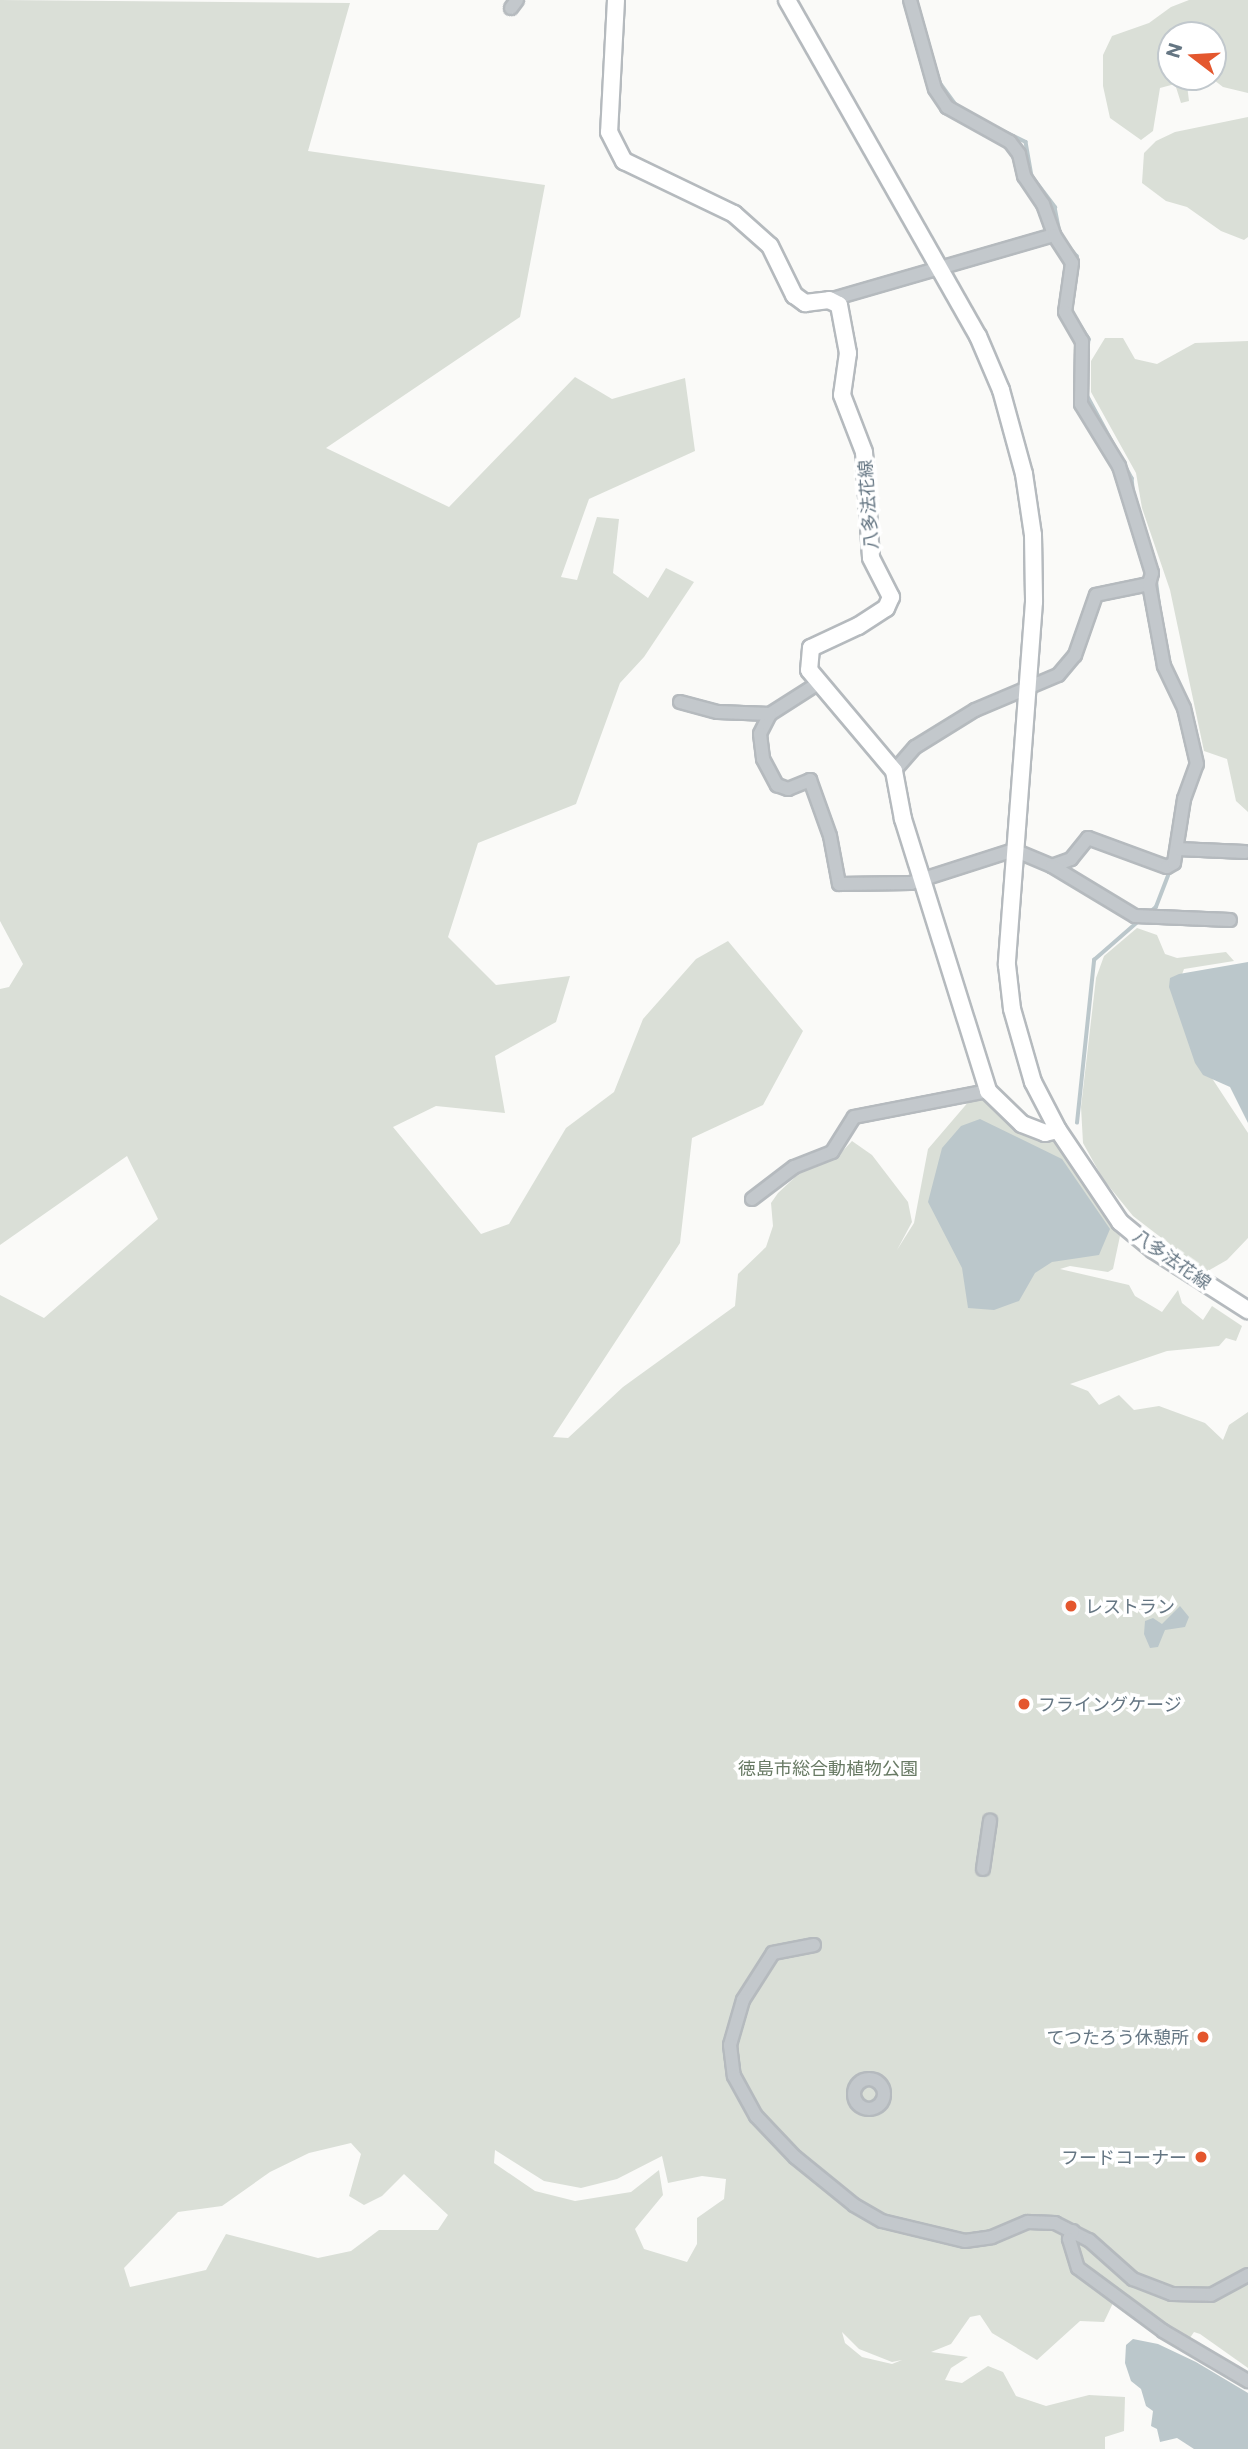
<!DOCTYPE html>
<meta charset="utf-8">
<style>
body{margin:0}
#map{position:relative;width:1248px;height:2449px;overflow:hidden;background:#fafaf8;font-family:Commissioner,"Noto Sans JP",sans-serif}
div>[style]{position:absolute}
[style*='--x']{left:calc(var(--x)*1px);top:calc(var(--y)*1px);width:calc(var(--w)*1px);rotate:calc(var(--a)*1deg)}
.green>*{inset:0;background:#dadfd7}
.water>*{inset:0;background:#bbc7cb}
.stream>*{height:3.5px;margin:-1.75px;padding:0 1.75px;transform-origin:1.75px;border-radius:1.75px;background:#bbc7cb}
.roads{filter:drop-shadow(2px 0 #b5babe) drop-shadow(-2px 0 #b5babe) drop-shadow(0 2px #b5babe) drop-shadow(0 -2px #b5babe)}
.minor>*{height:12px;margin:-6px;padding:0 6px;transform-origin:6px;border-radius:6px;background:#c3c8cc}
.minor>.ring{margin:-6px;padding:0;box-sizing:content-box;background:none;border:12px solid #c3c8cc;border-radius:50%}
.major>*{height:16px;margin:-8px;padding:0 8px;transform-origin:8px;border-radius:8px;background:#fff}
.dots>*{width:19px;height:19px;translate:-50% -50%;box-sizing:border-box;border:4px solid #fff;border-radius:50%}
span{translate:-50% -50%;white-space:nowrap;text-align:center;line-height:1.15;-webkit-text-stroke:7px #fff;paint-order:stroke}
.street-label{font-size:18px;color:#657683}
.poi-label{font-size:18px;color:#657683}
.left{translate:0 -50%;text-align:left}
.right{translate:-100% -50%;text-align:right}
.park-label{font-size:18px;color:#687a64}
.north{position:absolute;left:1157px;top:21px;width:70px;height:70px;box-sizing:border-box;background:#fff;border:2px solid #c1c8cd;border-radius:50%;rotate:287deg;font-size:19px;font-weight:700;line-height:28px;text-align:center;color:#657683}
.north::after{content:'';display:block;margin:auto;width:24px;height:32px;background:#e4572e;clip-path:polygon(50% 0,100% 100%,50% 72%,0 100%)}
</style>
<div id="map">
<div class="green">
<div style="clip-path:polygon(evenodd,0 0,350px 3px,308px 151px,545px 185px,520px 317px,326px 448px,449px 507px,575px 377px,612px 399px,685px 378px,695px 451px,589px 499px,561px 577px,577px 580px,597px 517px,619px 519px,613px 573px,648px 598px,666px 568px,694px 582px,644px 657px,620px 683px,576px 804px,478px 843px,448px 937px,496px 985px,570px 976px,556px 1022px,495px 1056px,505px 1113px,436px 1106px,393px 1127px,481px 1234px,509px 1224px,566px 1128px,614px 1092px,643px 1019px,696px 959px,728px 941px,803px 1031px,763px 1105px,692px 1138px,680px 1243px,553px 1437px,568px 1438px,623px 1387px,735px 1306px,738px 1274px,766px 1247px,773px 1226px,771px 1203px,778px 1193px,805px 1168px,838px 1156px,852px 1141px,872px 1155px,908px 1202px,912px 1222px,897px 1250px,914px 1223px,928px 1149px,970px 1100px,983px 1095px,1055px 1138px,1120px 1236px,1113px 1269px,1108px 1272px,1070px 1266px,1060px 1269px,1129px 1285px,1135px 1296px,1162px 1312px,1178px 1290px,1182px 1303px,1203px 1320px,1212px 1306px,1242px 1326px,1236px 1341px,1226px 1338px,1219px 1346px,1167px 1351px,1070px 1384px,1088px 1391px,1099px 1405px,1119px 1395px,1134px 1410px,1159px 1406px,1205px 1423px,1223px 1440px,1229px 1425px,1248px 1412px,1248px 2368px,1200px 2334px,1194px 2332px,1183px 2348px,1126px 2307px,1113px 2303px,1104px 2322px,1080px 2321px,1037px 2360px,992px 2333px,980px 2315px,970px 2317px,951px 2344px,931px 2352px,968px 2357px,951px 2368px,945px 2380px,962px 2383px,988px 2366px,1003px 2372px,1016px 2396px,1046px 2406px,1089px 2395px,1125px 2397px,1124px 2431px,1105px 2437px,1105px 2449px,0 2449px,0 1295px,44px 1318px,158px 1219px,127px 1156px,0 1245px,0 989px,9px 987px,23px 964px,0 921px,0 0,351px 2143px,361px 2154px,349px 2196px,364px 2205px,382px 2196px,404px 2174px,448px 2215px,438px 2230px,379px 2230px,351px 2251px,318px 2258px,226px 2234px,206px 2270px,130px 2287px,124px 2268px,178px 2212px,222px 2206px,270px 2172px,309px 2153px,351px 2143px,0 0,495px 2150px,544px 2181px,581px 2188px,617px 2179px,662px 2156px,668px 2183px,702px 2176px,726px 2179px,724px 2199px,697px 2218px,697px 2244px,687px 2262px,644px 2249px,635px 2229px,663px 2195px,659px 2170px,631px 2192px,575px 2201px,535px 2191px,494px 2163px,495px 2150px,0 0,842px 2332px,859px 2349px,892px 2362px,902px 2360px,892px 2364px,862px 2357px,845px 2343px,842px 2332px)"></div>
<div style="clip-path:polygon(1189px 0,1248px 0,1248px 93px,1223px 87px,1210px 77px,1213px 35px,1171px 35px,1171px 77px,1186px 77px,1189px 101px,1181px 103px,1175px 84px,1160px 88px,1153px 131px,1141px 140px,1110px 118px,1103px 86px,1103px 55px,1112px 36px,1149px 23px,1171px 7px)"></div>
<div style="clip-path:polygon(1248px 117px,1248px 237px,1244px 240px,1221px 231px,1187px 207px,1166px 201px,1142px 183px,1144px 153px,1156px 141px,1175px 132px)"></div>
<div style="clip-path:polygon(1105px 338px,1123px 338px,1135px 359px,1157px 364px,1195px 343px,1248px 341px,1248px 812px,1236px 801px,1227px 759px,1204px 751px,1170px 590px,1142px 508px,1136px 473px,1091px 392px,1091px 361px)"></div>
<div style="clip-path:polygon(1137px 928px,1157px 935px,1165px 954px,1177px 958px,1226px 952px,1234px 961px,1184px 969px,1177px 988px,1200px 1060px,1248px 1133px,1248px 1238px,1227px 1260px,1206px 1272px,1133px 1216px,1103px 1179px,1083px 1143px,1081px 1107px,1096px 978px,1104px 956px)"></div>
</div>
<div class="water">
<div style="clip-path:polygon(1248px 962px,1248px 1123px,1230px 1087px,1203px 1075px,1195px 1063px,1169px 987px,1170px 978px,1179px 974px)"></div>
<div style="clip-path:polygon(980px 1119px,1062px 1159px,1110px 1229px,1099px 1255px,1052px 1262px,1035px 1273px,1019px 1301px,994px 1310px,968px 1308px,962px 1268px,928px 1202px,942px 1148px,961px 1126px)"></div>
<div style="clip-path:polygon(1180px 1606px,1189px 1617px,1185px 1627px,1165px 1630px,1158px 1647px,1150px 1648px,1144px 1634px,1145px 1621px,1153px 1618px,1162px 1624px)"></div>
<div style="clip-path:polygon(1133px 2339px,1158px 2344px,1196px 2362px,1248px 2393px,1248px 2449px,1194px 2449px,1177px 2438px,1160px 2442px,1157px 2429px,1151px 2426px,1153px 2411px,1146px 2406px,1141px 2389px,1131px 2381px,1125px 2363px,1126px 2345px)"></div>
</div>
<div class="stream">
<div style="--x:930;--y:51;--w:35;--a:72"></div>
<div style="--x:941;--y:84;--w:27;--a:54"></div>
<div style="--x:987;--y:123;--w:43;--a:26"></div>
<div style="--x:1026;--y:142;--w:35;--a:80"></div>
<div style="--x:1032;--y:176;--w:39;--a:53"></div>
<div style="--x:1055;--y:207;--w:31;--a:79"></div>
<div style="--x:1061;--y:237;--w:25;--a:50"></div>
<div style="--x:1077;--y:256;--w:6;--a:99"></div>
<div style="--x:1080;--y:325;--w:17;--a:57"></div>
<div style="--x:1089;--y:339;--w:11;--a:95"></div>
<div style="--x:1086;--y:393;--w:97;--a:61.6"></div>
<div style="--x:1132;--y:478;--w:18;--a:84"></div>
<div style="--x:1156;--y:577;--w:38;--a:83"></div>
<div style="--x:1163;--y:626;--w:41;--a:80.1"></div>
<div style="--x:1149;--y:913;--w:9;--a:-41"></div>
<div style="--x:1156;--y:907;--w:39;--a:-69"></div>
<div style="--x:1077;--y:1123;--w:164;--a:-84"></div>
<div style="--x:1094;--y:960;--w:61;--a:-41"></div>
</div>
<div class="roads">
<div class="minor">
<div style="--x:910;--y:0;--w:92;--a:74.3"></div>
<div style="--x:935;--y:89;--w:22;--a:56"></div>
<div style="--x:947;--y:107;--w:72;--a:29.1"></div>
<div style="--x:1010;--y:142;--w:15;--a:53"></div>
<div style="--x:1019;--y:154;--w:23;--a:77"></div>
<div style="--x:1024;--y:176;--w:34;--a:56"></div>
<div style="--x:1043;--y:204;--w:33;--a:70"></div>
<div style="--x:511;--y:8;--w:10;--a:-53"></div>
<div style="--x:829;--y:300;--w:234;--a:-16.1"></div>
<div style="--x:1054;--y:235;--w:33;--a:57"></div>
<div style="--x:1072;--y:263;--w:49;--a:98.1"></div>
<div style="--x:1065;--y:312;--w:34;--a:60"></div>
<div style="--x:1082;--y:341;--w:63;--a:90.9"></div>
<div style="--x:1081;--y:404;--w:73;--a:58.5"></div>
<div style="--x:1119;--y:466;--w:112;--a:72.9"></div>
<div style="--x:1152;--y:573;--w:11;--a:105"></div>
<div style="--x:1149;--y:584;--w:54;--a:168.3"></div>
<div style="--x:1096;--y:595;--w:64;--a:109.3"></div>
<div style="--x:1075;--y:655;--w:26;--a:130"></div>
<div style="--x:1058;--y:675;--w:90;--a:157.1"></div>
<div style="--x:975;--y:710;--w:70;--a:148.3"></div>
<div style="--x:915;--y:747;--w:32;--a:131"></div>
<div style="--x:817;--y:684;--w:56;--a:147.4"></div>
<div style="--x:770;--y:714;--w:22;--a:117"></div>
<div style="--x:760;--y:734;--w:25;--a:83"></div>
<div style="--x:763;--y:759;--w:30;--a:62"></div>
<div style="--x:777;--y:785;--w:12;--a:20"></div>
<div style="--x:788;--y:789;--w:24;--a:-22"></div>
<div style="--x:810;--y:780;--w:59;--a:70.3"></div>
<div style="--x:830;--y:836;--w:49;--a:79.4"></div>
<div style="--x:839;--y:884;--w:72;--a:-0.8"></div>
<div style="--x:911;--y:883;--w:108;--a:-17.8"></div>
<div style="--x:1014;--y:850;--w:41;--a:22.8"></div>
<div style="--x:1052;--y:866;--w:20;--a:-20"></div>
<div style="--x:1071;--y:859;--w:27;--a:-51"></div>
<div style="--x:1088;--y:838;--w:84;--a:20.2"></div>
<div style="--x:1167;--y:867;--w:8;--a:-30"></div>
<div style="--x:1174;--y:863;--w:65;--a:-81.1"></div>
<div style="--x:1184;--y:799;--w:37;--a:-70"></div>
<div style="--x:1197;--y:764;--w:57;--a:-103.1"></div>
<div style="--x:1184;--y:708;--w:47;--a:-115.5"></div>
<div style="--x:1164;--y:666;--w:83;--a:-100.4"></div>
<div style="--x:680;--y:702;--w:39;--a:15"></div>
<div style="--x:718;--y:712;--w:52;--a:2.2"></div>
<div style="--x:1178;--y:849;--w:67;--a:2.6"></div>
<div style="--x:1052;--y:866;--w:97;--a:31.1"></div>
<div style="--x:1135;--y:916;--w:95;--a:2.4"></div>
<div style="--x:752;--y:1199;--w:53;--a:-37.3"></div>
<div style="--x:794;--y:1167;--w:41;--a:-21.5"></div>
<div style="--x:832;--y:1152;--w:41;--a:-57.8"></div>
<div style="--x:854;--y:1117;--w:136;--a:-11"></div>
<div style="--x:983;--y:1869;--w:49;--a:-81.7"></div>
<div style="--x:814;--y:1945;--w:42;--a:169"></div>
<div style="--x:773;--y:1953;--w:56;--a:122.6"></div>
<div style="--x:743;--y:2000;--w:47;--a:106.1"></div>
<div style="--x:730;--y:2045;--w:31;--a:83"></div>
<div style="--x:734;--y:2076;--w:46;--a:61.2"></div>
<div style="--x:756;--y:2116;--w:57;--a:46.4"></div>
<div style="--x:795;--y:2157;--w:76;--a:39.1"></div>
<div style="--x:854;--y:2205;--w:32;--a:30"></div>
<div style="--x:882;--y:2221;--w:85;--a:13.5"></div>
<div style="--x:965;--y:2241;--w:27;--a:-8"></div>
<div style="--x:992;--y:2237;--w:39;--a:-23"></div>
<div style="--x:1028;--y:2222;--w:27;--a:2"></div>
<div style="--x:1055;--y:2223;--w:38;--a:27"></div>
<div style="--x:1089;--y:2240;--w:59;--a:41.6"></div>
<div style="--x:1133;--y:2279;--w:42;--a:21"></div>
<div style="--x:1172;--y:2294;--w:39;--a:1"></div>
<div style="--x:1211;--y:2295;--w:42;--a:-28.4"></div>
<div class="ring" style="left:854px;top:2079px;width:18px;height:18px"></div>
<div style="--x:1073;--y:2231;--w:9;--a:117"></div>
<div style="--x:1069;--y:2239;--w:30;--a:73"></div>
<div style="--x:1078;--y:2268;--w:106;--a:36.5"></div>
<div style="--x:1163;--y:2331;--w:99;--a:30.5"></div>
</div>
<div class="major">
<div style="--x:616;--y:0;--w:132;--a:93"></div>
<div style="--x:609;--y:132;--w:33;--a:63"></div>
<div style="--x:624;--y:161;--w:122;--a:25.7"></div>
<div style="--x:734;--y:214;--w:48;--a:41.6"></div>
<div style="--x:770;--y:246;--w:55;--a:63.9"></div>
<div style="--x:794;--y:295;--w:14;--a:36"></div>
<div style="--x:805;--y:303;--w:24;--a:-7"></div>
<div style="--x:829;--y:300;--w:11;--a:27"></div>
<div style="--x:839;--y:305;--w:49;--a:79.4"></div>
<div style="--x:848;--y:353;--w:42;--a:98.1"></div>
<div style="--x:842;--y:395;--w:61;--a:68.9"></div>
<div style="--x:864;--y:452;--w:106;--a:86.2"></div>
<div style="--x:871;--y:558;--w:44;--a:62.9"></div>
<div style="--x:891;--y:597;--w:12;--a:114"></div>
<div style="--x:886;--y:608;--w:33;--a:147"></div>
<div style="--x:858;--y:626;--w:52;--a:154.9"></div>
<div style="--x:811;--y:648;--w:22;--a:95"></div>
<div style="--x:809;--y:670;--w:132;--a:49.9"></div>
<div style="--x:894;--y:771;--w:49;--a:79.4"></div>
<div style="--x:903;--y:819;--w:285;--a:72.6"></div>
<div style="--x:988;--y:1091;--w:47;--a:44.1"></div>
<div style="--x:1022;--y:1124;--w:25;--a:21"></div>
<div style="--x:1045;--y:1133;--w:13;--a:-13"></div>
<div style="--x:787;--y:0;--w:386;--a:60.4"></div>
<div style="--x:978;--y:336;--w:59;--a:66.9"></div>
<div style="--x:1001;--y:390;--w:87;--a:74.7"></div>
<div style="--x:1024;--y:474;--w:62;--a:81.6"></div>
<div style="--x:1033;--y:535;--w:67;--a:89.1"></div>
<div style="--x:1034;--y:602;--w:364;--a:94.3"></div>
<div style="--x:1007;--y:965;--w:44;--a:83.5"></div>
<div style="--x:1012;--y:1009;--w:76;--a:74"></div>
<div style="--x:1033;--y:1082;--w:54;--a:62.5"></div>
<div style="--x:1058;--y:1130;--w:111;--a:56"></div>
<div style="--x:1120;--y:1222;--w:44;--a:39.5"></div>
<div style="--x:1154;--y:1250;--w:112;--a:32.6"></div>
</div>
</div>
<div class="dots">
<div style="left:1071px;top:1606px;background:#e4572e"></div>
<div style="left:1024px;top:1704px;background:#e4572e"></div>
<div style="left:1203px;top:2037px;background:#e4572e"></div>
<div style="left:1201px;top:2157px;background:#e4572e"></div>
</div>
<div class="street-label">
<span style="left:868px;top:505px;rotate:-94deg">八多法花線</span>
<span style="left:1172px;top:1259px;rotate:35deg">八多法花線</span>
</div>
<div class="poi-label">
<span class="left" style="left:1085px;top:1606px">レストラン</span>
<span class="left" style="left:1038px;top:1704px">フライングケージ</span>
<span class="right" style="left:1189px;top:2037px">てつたろう休憩所</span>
<span class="right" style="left:1187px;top:2157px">フードコーナー</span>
</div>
<div class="park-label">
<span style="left:828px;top:1768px">徳島市総合動植物公園</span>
</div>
<div class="north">N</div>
</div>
